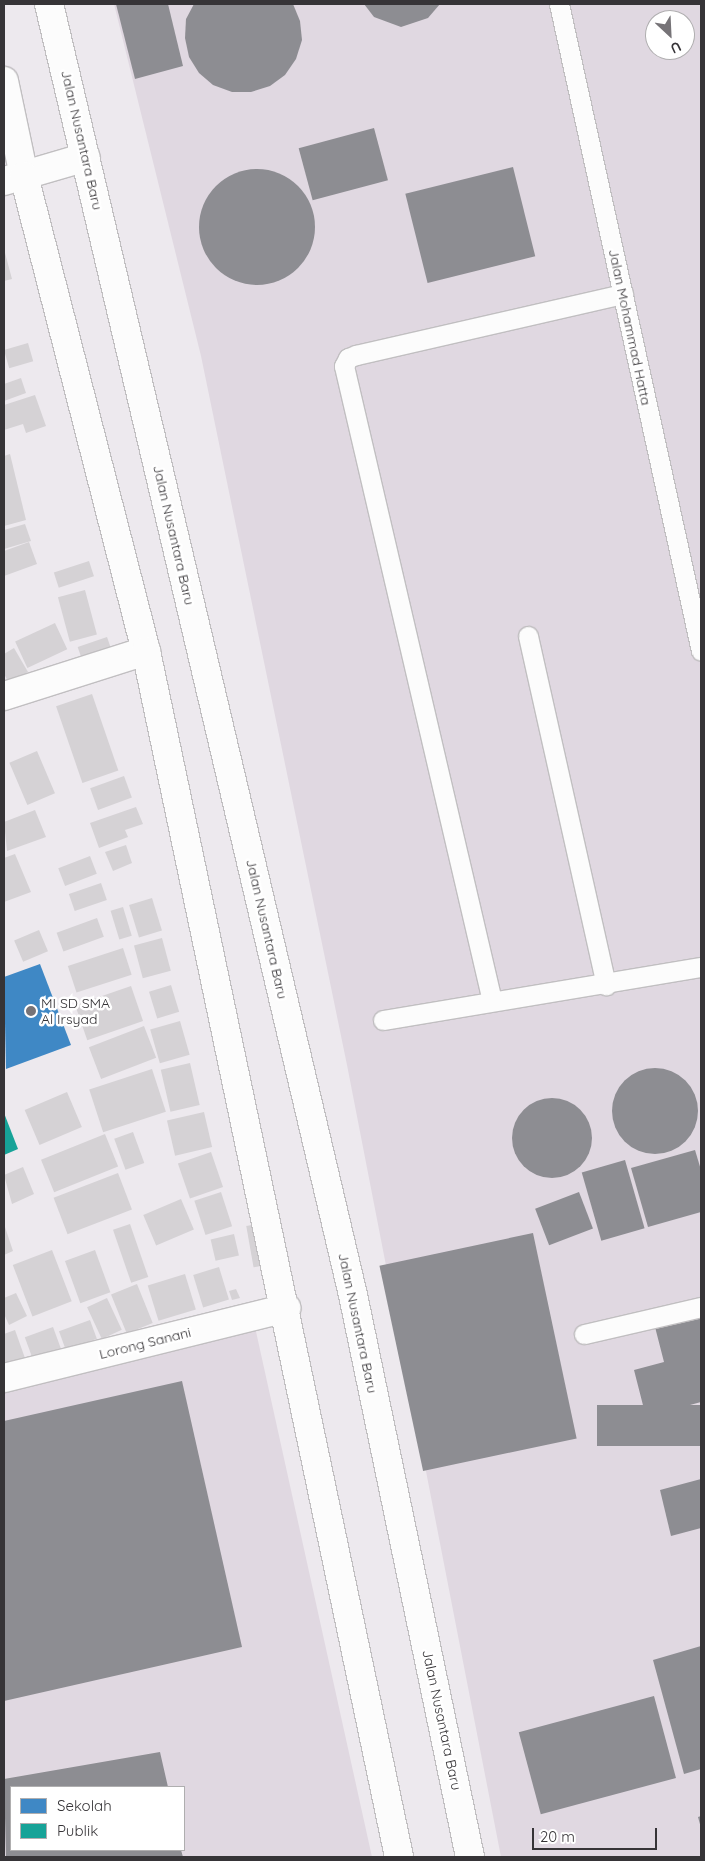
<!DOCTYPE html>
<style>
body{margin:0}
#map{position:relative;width:705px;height:1861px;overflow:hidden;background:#ede9ee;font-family:Quicksand,sans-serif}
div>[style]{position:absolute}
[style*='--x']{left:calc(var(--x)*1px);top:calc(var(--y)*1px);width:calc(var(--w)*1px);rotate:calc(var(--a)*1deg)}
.built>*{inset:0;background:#e0d8e1}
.schools>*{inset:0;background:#3f88c5}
.public>*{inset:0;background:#17a398}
.industry>*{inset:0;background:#8d8d92;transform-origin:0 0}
.round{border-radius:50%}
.building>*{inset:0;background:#d5d2d5;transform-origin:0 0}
.roads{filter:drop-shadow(1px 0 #c1bfc1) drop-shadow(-1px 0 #c1bfc1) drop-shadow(0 1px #c1bfc1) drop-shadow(0 -1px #c1bfc1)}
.service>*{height:19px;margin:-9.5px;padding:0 9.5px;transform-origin:9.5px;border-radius:9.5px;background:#fcfcfc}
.minor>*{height:28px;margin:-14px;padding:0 14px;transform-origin:14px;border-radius:14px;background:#fcfcfc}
.secondary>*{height:28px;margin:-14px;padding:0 14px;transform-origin:14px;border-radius:14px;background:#fcfcfc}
.trunk>*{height:28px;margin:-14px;padding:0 14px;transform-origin:14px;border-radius:14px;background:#fcfcfc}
.dots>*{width:14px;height:14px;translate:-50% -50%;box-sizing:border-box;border:2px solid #fff;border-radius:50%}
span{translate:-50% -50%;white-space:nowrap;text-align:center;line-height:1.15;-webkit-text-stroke:5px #fff;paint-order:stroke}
.street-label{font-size:14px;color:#363437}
.poi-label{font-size:14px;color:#363437}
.left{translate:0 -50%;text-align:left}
.frame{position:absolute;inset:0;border:5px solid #363437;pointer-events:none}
.legend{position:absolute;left:10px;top:1786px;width:175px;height:65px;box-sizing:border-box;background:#fff;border:1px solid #afaeaf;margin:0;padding:6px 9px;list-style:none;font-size:15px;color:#363437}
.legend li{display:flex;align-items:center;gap:10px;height:25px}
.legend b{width:25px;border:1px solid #afaeaf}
.north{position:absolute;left:645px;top:10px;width:50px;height:50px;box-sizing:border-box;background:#fff;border:1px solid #afaeaf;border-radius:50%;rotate:155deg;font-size:14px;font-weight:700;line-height:20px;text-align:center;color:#363437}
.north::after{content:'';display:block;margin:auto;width:18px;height:22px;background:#767377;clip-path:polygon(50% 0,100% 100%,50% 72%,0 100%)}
.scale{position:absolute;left:532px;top:1828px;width:125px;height:22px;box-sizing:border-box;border:2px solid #363437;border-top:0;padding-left:6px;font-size:15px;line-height:18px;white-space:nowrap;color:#363437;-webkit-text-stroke:4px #fff;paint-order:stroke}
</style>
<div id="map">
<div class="built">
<div style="clip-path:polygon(evenodd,114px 4px,701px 4px,701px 1857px,501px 1857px,347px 1065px,201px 356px,114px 4px,655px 20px,685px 20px,685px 50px,655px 50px,655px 20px)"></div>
<div style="clip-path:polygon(evenodd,255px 1327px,372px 1857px,4px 1857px,4px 1384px,255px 1327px,11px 1787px,184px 1787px,184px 1850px,11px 1850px,11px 1787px)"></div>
</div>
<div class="schools">
<div style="clip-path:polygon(40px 964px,71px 1045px,6px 1069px,4px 977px)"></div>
</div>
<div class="public">
<div style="clip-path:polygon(4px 1113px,18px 1149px,4px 1155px)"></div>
</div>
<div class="industry">
<div style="clip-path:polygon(116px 4px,168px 4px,183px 66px,135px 79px)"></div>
<div style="clip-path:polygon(194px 4px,293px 4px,300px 21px,302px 40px,296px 59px,285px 75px,270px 86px,251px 92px,232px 92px,213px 85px,199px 73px,189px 57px,185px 38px,186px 19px)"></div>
<div style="clip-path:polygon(364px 4px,440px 4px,428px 18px,401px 27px,374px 17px)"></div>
<div style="left:374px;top:128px;width:54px;height:78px;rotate:75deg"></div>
<div style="left:513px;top:167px;width:92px;height:111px;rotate:76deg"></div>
<div class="round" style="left:199px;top:169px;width:116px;height:116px"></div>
<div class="round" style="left:612px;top:1068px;width:86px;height:86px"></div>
<div class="round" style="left:512px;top:1098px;width:80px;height:80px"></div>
<div style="clip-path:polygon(695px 1150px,701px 1170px,701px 1212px,648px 1227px,631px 1168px)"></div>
<div style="left:625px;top:1160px;width:71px;height:45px;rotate:74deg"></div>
<div style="left:579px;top:1192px;width:39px;height:47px;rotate:69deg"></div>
<div style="left:533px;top:1233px;width:210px;height:157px;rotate:78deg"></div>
<div style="clip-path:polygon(701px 1315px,701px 1402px,646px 1417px,634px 1370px,664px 1362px,655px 1327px)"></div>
<div style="clip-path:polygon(182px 1381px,242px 1647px,4px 1701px,4px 1421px)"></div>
<div style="left:701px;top:1405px;width:41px;height:104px;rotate:90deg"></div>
<div style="clip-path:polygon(701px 1479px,701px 1528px,671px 1536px,660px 1490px)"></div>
<div style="clip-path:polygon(701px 1646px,701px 1769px,684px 1774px,653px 1660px)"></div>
<div style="left:654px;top:1696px;width:85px;height:140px;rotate:75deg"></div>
<div style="clip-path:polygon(160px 1752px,168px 1787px,11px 1787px,11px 1850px,181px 1850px,183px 1857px,6px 1857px,4px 1779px)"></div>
<div style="clip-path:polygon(701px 1816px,701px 1828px,698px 1817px)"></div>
</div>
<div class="building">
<div style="clip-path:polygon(4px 249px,12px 279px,4px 281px)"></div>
<div style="left:28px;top:343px;width:19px;height:25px;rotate:74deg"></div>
<div style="clip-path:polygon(21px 378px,26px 393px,4px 401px,4px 384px)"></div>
<div style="clip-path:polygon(35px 395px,46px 426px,26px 433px,23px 424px,4px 430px,4px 405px)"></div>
<div style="clip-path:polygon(10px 454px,26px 520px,4px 526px,4px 456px)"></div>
<div style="clip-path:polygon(25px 524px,31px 541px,4px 549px,4px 530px)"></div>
<div style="clip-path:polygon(29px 542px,37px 564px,4px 576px,4px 551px)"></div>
<div style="left:89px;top:561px;width:16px;height:37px;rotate:72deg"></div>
<div style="left:85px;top:590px;width:46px;height:28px;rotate:75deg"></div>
<div style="left:55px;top:623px;width:29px;height:44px;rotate:65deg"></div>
<div style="left:107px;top:637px;width:21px;height:31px;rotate:71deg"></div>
<div style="clip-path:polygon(14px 648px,28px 672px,9px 683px,4px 674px,4px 654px)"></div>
<div style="left:92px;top:694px;width:81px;height:38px;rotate:71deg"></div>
<div style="left:37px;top:751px;width:46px;height:30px;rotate:67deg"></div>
<div style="left:124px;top:776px;width:23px;height:36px;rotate:70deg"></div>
<div style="clip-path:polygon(136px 807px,143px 824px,125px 830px,128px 837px,99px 848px,90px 823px)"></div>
<div style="clip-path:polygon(35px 810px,46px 837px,7px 851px,4px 822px)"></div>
<div style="clip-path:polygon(126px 845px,132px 863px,113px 871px,105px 852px)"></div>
<div style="clip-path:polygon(15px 854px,31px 892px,4px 902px,4px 858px)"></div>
<div style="left:90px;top:856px;width:19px;height:34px;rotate:69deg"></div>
<div style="left:101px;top:883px;width:18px;height:34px;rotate:71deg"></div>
<div style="left:152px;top:898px;width:34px;height:24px;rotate:73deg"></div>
<div style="left:123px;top:907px;width:30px;height:13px;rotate:73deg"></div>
<div style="left:97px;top:918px;width:20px;height:43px;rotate:70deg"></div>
<div style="left:39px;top:930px;width:23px;height:27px;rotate:67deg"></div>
<div style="left:162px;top:938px;width:34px;height:29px;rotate:75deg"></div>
<div style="left:123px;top:948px;width:28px;height:58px;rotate:72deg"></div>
<div style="left:171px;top:985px;width:28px;height:23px;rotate:73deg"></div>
<div style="left:131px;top:986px;width:37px;height:59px;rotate:71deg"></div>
<div style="left:180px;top:1021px;width:35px;height:31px;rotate:74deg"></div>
<div style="left:144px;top:1026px;width:34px;height:59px;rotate:69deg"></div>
<div style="left:190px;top:1063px;width:43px;height:30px;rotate:77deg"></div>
<div style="left:152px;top:1069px;width:45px;height:66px;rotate:72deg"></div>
<div style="left:67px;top:1092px;width:38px;height:46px;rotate:67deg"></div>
<div style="left:204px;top:1112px;width:36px;height:38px;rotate:77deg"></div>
<div style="left:133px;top:1132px;width:33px;height:20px;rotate:70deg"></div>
<div style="left:105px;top:1134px;width:35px;height:69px;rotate:68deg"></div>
<div style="left:211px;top:1152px;width:37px;height:35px;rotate:71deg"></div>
<div style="clip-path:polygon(23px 1167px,34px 1194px,12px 1204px,4px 1175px)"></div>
<div style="left:118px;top:1173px;width:39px;height:69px;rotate:69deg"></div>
<div style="left:221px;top:1192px;width:36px;height:28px;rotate:72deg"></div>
<div style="left:181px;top:1199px;width:33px;height:41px;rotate:67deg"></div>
<div style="left:263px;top:1223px;width:42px;height:17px;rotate:80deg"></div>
<div style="clip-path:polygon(4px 1224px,13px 1251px,4px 1255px)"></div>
<div style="left:130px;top:1224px;width:56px;height:18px;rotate:71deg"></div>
<div style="left:234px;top:1234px;width:22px;height:24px;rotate:77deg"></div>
<div style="left:52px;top:1250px;width:55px;height:42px;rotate:69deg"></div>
<div style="left:95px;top:1250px;width:45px;height:32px;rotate:70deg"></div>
<div style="left:219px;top:1267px;width:34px;height:27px;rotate:73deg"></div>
<div style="left:185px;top:1274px;width:37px;height:39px;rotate:73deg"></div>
<div style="left:137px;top:1284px;width:42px;height:28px;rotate:68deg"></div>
<div style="clip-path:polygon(236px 1289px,240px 1298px,232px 1300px,229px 1291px)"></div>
<div style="clip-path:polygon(16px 1293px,27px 1316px,9px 1325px,4px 1314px,4px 1298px)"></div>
<div style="left:107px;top:1298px;width:35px;height:22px;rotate:65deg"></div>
<div style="left:90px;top:1320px;width:20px;height:33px;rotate:70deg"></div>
<div style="left:53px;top:1327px;width:23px;height:30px;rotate:70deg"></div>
<div style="clip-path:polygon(15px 1330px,26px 1361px,4px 1369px,4px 1334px)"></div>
</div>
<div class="roads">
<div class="service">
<div style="--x:559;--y:4;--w:662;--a:77.62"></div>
<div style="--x:528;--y:636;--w:358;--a:77.4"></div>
<div style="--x:492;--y:1001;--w:652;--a:-103.12"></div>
<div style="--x:344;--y:366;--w:9;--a:-63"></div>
<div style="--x:348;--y:358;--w:9;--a:-21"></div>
<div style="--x:356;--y:355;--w:274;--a:-12.9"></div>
<div style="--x:383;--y:1020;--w:322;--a:-9.5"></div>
<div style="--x:584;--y:1334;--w:120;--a:-13"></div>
</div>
<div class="minor">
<div style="--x:4;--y:696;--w:149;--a:-17.6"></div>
<div style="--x:4;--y:1378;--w:291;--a:-13.9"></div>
</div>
<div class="secondary">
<div style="--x:4;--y:181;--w:85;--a:-16.3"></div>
</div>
<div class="trunk">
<div style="--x:49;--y:4;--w:1326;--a:76.75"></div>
<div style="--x:353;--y:1295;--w:574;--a:78.24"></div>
<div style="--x:4;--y:81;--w:97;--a:78.1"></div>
<div style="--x:24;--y:176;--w:490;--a:75.6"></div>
<div style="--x:146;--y:651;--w:1232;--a:78.15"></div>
</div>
</div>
<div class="dots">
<div style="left:31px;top:1011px;background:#767377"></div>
</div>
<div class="street-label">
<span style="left:82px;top:140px;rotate:77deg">Jalan Nusantara Baru</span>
<span style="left:630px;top:327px;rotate:78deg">Jalan Mohammad Hatta</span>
<span style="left:174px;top:535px;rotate:77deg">Jalan Nusantara Baru</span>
<span style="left:267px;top:929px;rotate:77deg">Jalan Nusantara Baru</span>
<span style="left:358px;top:1323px;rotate:78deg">Jalan Nusantara Baru</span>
<span style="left:145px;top:1343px;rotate:-14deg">Lorong Sanani</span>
<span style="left:442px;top:1720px;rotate:78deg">Jalan Nusantara Baru</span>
</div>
<div class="poi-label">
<span class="left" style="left:41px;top:1011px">MI SD SMA<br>Al Irsyad</span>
</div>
<div class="frame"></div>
<ul class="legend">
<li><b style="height:14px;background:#3f88c5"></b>Sekolah</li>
<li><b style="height:14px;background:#17a398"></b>Publik</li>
</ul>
<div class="north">U</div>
<div class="scale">20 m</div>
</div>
